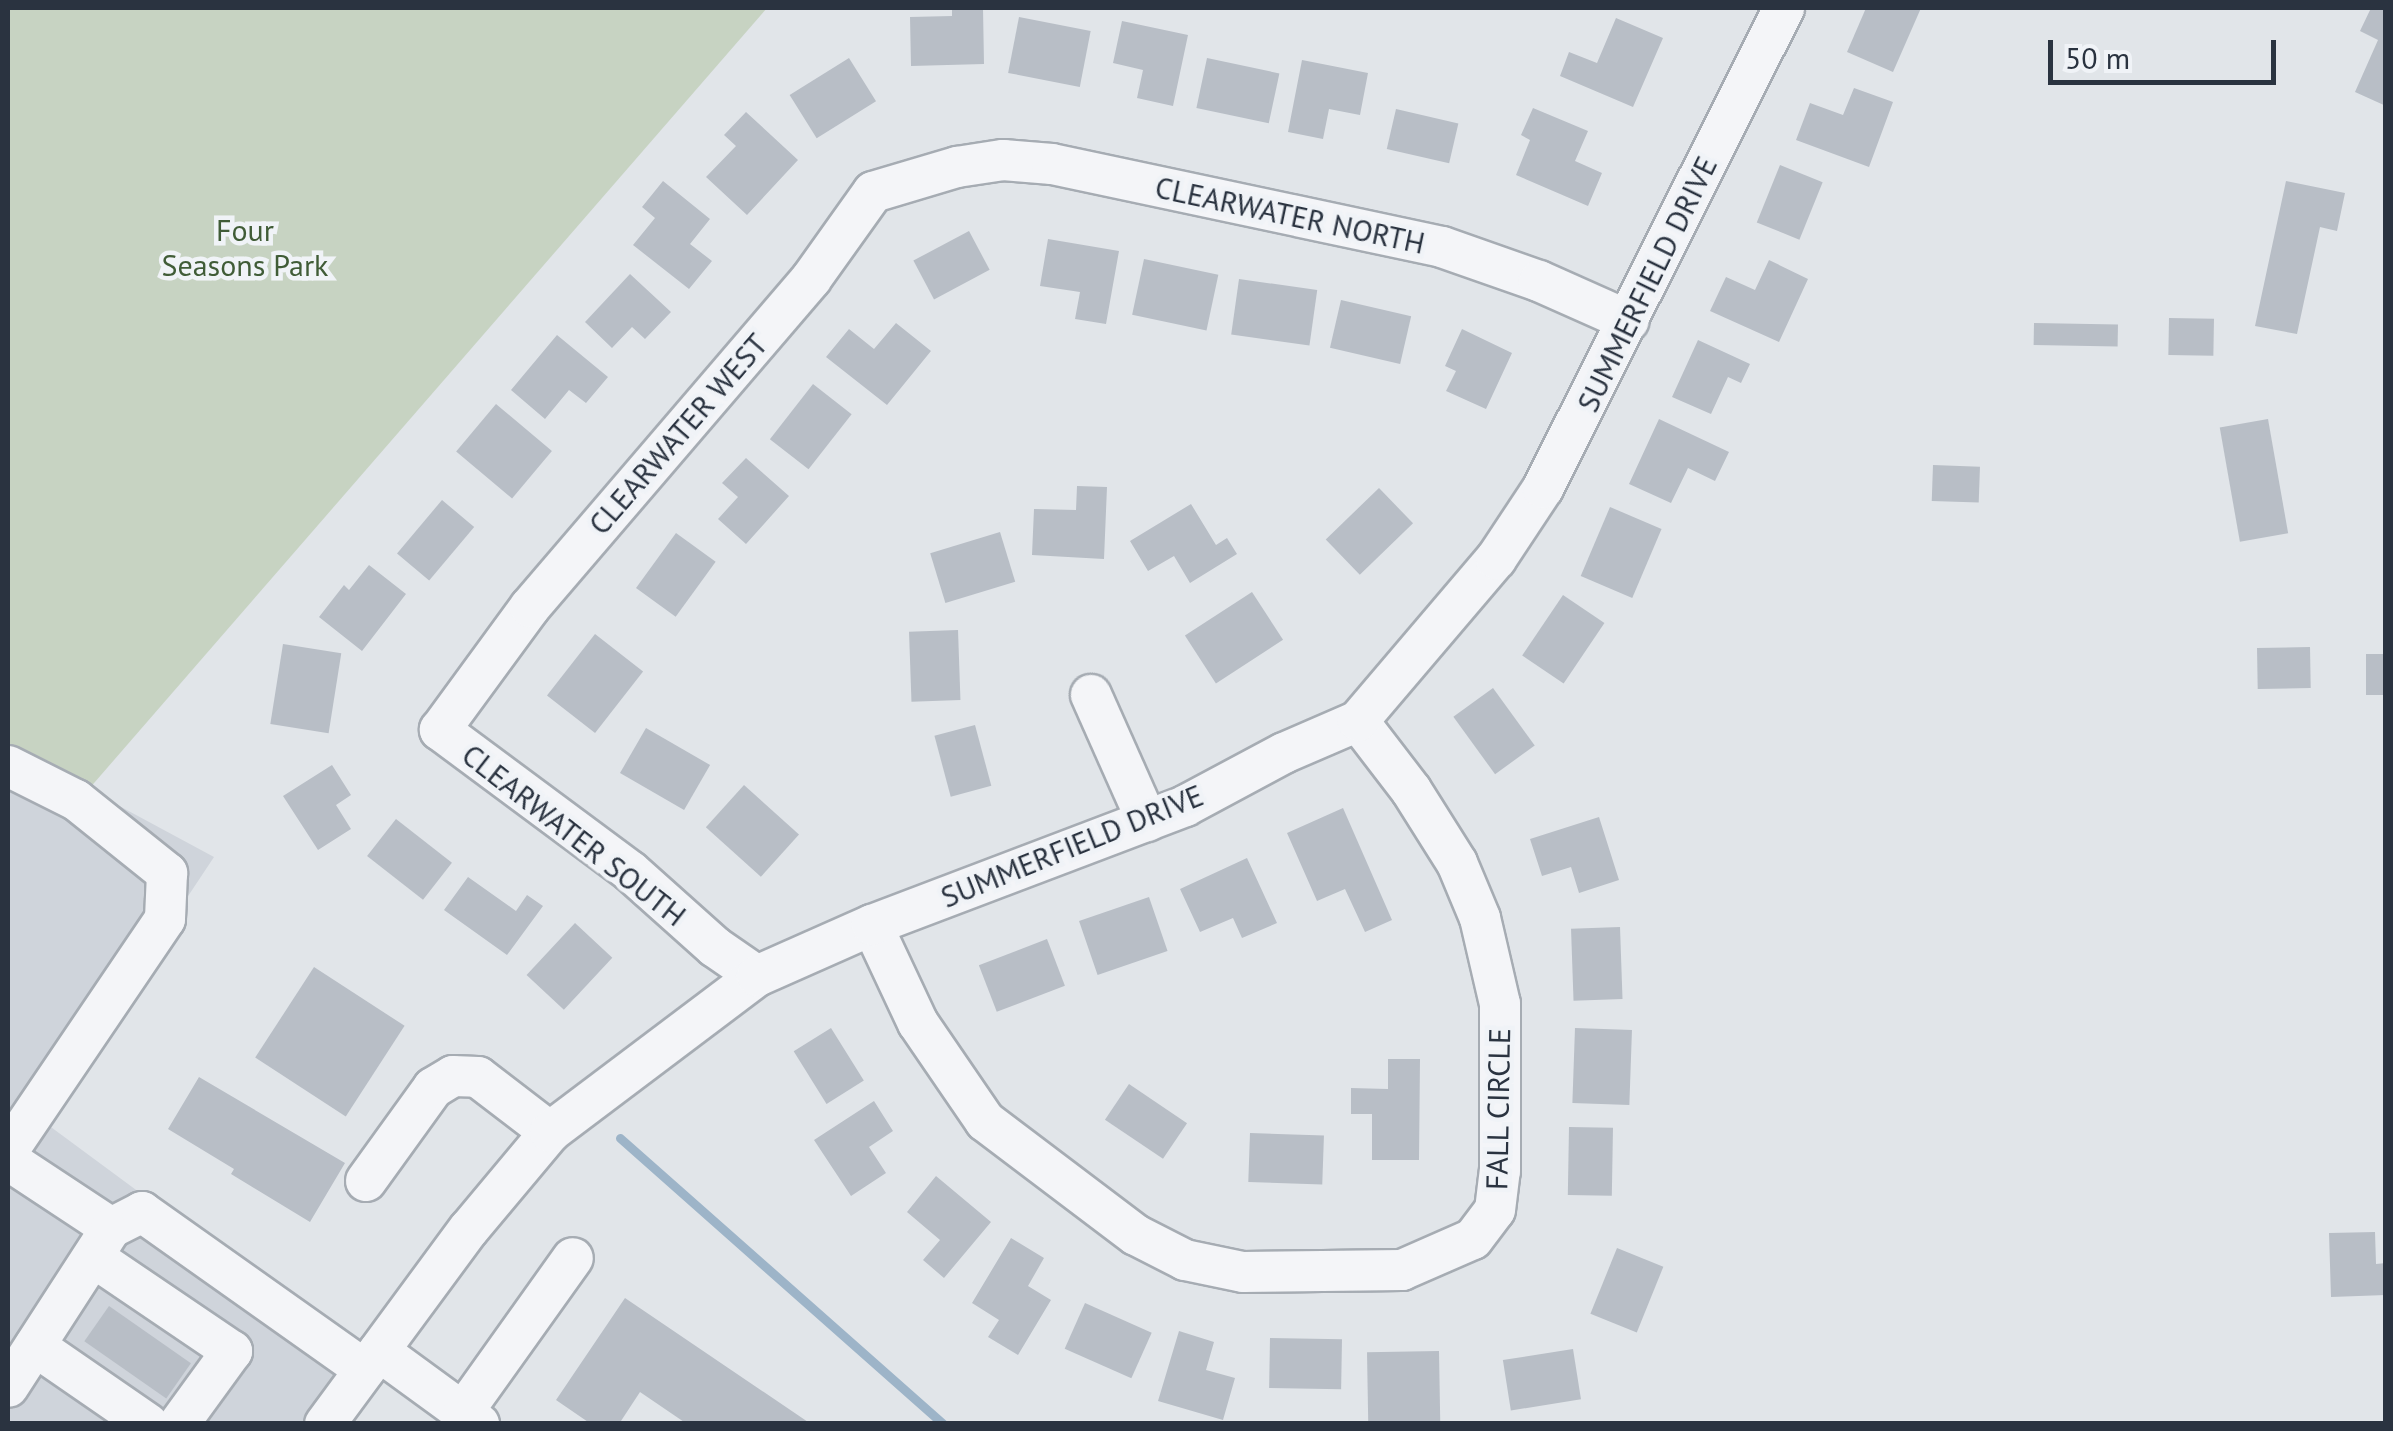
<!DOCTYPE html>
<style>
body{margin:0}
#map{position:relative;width:2393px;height:1431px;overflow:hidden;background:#e1e5e9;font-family:"PT Sans",sans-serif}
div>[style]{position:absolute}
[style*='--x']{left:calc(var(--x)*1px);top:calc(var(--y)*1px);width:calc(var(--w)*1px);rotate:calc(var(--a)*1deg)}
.built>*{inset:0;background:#cfd4db}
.green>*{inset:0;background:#c7d3c2}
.stream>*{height:9px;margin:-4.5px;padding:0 4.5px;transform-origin:4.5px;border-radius:4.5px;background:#9db4c8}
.building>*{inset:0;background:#b8bec6;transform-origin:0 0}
.roads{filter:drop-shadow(2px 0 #a6acb3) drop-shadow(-2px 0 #a6acb3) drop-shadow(0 2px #a6acb3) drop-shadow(0 -2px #a6acb3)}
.minor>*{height:40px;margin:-20px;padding:0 20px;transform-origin:20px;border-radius:20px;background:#f4f5f8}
span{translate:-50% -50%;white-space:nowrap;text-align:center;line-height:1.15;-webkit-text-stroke:9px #f0f3f7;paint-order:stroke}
.street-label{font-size:30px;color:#2a3340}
.park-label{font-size:30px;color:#405c37}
.frame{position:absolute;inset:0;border:10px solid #2a3340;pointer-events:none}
.scale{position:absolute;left:2048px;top:40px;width:228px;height:45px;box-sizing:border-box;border:5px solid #2a3340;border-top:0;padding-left:12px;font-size:30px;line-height:35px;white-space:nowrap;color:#2a3340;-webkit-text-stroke:8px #f0f3f7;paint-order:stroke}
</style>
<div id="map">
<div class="built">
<div style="clip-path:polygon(8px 746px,214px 857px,40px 1119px,361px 1356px,312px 1423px,8px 1423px)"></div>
</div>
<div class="green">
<div style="clip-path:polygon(8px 8px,767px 8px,88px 790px,8px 746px)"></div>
</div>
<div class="stream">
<div style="--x:620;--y:1138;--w:431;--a:41.5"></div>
</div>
<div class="building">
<div style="clip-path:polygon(952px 8px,983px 8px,984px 64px,911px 66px,910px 17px,952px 16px)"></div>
<div style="clip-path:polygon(1866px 8px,1921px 8px,1893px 72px,1847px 52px)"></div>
<div style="clip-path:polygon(2371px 8px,2386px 8px,2386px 106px,2355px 92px,2378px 40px,2360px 31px)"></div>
<div style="left:1019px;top:17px;width:73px;height:57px;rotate:11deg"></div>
<div style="clip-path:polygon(1616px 18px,1663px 38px,1633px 107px,1560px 76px,1569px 52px,1597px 63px)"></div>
<div style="clip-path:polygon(1122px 21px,1188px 35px,1173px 106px,1137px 98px,1143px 70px,1113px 63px)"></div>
<div style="left:849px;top:58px;width:51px;height:70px;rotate:58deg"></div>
<div style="left:1207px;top:58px;width:74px;height:51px;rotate:12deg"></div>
<div style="clip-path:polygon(1302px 60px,1368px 73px,1360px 115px,1329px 109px,1323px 139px,1288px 132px)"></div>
<div style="clip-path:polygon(1854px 88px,1893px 102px,1869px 167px,1796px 140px,1810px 103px,1843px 115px)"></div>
<div style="clip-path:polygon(1533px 108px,1588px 131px,1575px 161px,1602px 173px,1588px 206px,1516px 175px,1530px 140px,1521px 135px)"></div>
<div style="left:1396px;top:109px;width:64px;height:41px;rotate:13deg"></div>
<div style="clip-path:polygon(746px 112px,798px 160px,747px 215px,706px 177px,736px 146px,724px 135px)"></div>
<div style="left:1780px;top:165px;width:46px;height:62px;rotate:22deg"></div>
<div style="clip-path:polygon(663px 181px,710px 219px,690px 244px,712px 261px,689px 289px,633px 245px,655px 218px,642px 207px)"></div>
<div style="clip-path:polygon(2286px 181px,2345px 193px,2337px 231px,2320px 227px,2297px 334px,2255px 326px)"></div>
<div style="left:969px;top:231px;width:44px;height:63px;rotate:62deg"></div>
<div style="clip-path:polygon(1048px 239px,1119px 251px,1106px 324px,1075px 319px,1080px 292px,1040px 286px)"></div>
<div style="left:1144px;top:259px;width:76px;height:57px;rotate:12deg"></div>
<div style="clip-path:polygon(1769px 260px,1808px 279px,1779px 342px,1710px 311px,1726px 277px,1755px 290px)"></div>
<div style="clip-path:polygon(630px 274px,671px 312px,645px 339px,632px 327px,612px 348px,585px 322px)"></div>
<div style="left:1239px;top:279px;width:79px;height:56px;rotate:8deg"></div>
<div style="left:1341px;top:300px;width:72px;height:49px;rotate:13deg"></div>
<div style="left:2169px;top:318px;width:45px;height:37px;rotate:1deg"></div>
<div style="clip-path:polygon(896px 323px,931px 351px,887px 405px,826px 357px,849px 329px,874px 349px)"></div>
<div style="left:2034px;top:323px;width:84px;height:22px;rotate:1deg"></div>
<div style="clip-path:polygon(1462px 329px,1512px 353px,1486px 409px,1446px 391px,1456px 371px,1445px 366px)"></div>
<div style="clip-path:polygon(557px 335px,608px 377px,586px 403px,569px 390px,545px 419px,511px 390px)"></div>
<div style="clip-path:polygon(1698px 340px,1750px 364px,1741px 383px,1728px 377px,1711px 414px,1672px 397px)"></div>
<div style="left:813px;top:384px;width:49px;height:70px;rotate:38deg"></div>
<div style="left:496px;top:404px;width:73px;height:62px;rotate:40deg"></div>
<div style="clip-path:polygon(1659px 419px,1729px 452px,1715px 481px,1688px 468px,1671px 503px,1629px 484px)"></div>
<div style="left:2268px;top:419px;width:116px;height:49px;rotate:80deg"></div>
<div style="clip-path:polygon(746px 458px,789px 496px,746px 544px,718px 519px,738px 497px,722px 483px)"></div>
<div style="left:1933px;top:465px;width:47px;height:36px;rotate:2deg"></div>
<div style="clip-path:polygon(1077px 486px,1107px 487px,1104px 559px,1032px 555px,1034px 509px,1076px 510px)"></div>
<div style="left:1379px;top:488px;width:49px;height:74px;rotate:46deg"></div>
<div style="left:442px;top:500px;width:42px;height:70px;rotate:40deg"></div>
<div style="clip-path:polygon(1191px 504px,1216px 545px,1227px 538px,1237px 554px,1190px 583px,1174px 556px,1148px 571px,1130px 541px)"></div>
<div style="left:1610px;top:507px;width:56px;height:75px;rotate:23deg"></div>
<div style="left:1000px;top:532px;width:52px;height:73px;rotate:73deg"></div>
<div style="left:676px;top:533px;width:49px;height:68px;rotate:36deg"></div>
<div style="clip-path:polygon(369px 565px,406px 594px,362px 651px,319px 617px,344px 585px,349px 590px)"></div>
<div style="left:1252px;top:592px;width:57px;height:80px;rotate:57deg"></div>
<div style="left:1563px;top:595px;width:50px;height:73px;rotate:34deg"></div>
<div style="left:958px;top:630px;width:70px;height:49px;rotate:88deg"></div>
<div style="left:595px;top:634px;width:61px;height:78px;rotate:38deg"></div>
<div style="left:283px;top:644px;width:59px;height:81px;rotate:9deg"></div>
<div style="left:2310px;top:647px;width:41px;height:53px;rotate:89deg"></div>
<div style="left:2386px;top:654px;width:41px;height:20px;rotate:90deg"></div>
<div style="left:1493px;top:688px;width:71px;height:49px;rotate:54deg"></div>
<div style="left:975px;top:725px;width:63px;height:42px;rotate:75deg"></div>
<div style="left:646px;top:728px;width:74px;height:52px;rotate:30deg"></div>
<div style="clip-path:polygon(332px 765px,351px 795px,336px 805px,351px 829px,318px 850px,283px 796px)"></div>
<div style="left:744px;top:785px;width:74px;height:57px;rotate:42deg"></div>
<div style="clip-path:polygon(1343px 808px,1392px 920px,1365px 932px,1345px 889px,1317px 901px,1287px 833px)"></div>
<div style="clip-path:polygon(1599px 817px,1619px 880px,1579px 893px,1571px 867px,1542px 876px,1530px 839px)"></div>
<div style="left:396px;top:819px;width:71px;height:47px;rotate:38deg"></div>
<div style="clip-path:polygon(1247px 858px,1277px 923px,1242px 938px,1233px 918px,1200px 932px,1180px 889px)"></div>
<div style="clip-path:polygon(468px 877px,516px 911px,527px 895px,543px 906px,507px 955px,444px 910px)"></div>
<div style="left:1149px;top:897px;width:57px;height:74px;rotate:71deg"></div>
<div style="left:575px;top:923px;width:51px;height:71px;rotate:43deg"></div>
<div style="left:1620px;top:927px;width:72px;height:49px;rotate:88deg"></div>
<div style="left:1047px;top:939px;width:50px;height:73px;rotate:69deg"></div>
<div style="left:314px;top:967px;width:108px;height:108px;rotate:33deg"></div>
<div style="left:831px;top:1028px;width:62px;height:44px;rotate:58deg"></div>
<div style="left:1575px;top:1028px;width:57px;height:75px;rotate:2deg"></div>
<div style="clip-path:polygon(1388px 1059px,1420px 1059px,1419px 1160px,1372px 1160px,1372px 1114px,1351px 1114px,1351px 1088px,1388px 1089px)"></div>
<div style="clip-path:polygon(199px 1077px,345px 1163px,310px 1222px,231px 1174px,234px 1169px,168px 1129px)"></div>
<div style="left:1129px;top:1084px;width:70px;height:43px;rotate:34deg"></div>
<div style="clip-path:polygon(874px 1101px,893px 1131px,869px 1147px,886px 1173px,851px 1196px,814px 1140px)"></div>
<div style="left:1569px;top:1127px;width:44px;height:68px;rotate:1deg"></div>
<div style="left:1250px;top:1133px;width:74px;height:49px;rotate:2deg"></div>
<div style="clip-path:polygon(936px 1176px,991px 1222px,944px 1278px,923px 1260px,940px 1240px,907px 1212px)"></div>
<div style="clip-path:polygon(2375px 1232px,2376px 1264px,2386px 1263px,2386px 1295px,2331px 1297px,2329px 1233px)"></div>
<div style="clip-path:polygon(1011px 1238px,1044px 1258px,1028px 1286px,1051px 1300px,1018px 1355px,988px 1337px,999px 1320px,972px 1303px)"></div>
<div style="left:1617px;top:1248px;width:50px;height:71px;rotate:22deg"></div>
<div style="clip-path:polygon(625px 1298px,811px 1424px,687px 1424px,640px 1392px,619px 1424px,591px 1424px,556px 1400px)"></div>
<div style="left:1085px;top:1303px;width:73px;height:50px;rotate:24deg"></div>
<div style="left:109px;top:1306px;width:100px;height:43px;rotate:35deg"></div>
<div style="clip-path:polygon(1179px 1331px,1214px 1342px,1206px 1370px,1235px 1378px,1223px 1420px,1158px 1401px)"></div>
<div style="left:1270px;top:1338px;width:72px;height:50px;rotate:1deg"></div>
<div style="left:1573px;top:1349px;width:51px;height:71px;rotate:81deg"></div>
<div style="left:1439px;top:1351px;width:73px;height:72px;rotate:89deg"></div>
</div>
<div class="roads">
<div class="minor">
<div style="--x:1091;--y:695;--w:138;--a:66"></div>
<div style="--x:8;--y:766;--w:76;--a:26.6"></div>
<div style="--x:76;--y:800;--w:117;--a:38.7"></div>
<div style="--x:167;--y:873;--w:46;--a:92.5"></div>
<div style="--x:165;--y:919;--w:280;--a:124.1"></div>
<div style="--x:872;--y:925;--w:108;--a:64.9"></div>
<div style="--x:918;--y:1023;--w:119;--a:55.6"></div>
<div style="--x:985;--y:1121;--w:189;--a:37.1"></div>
<div style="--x:1136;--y:1235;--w:55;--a:27"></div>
<div style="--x:1185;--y:1260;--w:59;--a:11.7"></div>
<div style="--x:1243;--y:1272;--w:159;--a:-0.7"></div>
<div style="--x:1402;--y:1270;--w:77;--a:-23.6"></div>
<div style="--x:1473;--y:1239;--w:36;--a:-53"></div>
<div style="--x:1495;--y:1210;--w:39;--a:-83"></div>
<div style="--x:1500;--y:1171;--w:167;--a:-90"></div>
<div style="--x:1500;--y:1004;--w:88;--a:-103.1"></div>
<div style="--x:1480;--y:918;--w:60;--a:-112.7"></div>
<div style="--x:1457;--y:863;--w:86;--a:-122.2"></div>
<div style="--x:1411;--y:790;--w:87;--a:-127.5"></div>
<div style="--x:757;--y:976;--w:51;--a:-145.4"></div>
<div style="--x:715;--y:947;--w:114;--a:-138.2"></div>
<div style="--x:630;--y:871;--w:237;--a:-143.4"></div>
<div style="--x:440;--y:730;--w:152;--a:-53.8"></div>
<div style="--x:530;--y:607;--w:432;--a:-49.4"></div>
<div style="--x:811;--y:279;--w:107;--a:-54.5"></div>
<div style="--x:873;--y:192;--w:88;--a:-16.6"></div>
<div style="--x:957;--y:167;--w:47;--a:-8.7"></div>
<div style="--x:1003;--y:160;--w:49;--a:4.7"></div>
<div style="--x:1052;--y:164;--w:399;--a:12"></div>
<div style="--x:1442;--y:247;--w:103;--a:19.3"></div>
<div style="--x:1539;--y:281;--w:98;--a:24"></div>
<div style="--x:8;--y:1160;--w:123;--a:33.4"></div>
<div style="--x:111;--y:1228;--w:189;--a:122.9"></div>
<div style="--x:366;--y:1181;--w:115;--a:-54.2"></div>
<div style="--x:433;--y:1088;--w:23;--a:-31"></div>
<div style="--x:453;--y:1076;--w:25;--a:2"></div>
<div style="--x:478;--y:1077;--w:91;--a:37.4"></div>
<div style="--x:111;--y:1228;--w:35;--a:-27"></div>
<div style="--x:142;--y:1212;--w:273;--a:35.3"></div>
<div style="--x:93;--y:1257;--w:168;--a:34.1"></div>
<div style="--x:232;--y:1351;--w:90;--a:126"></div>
<div style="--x:35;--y:1346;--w:137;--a:34.6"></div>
<div style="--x:379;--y:1351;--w:124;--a:36.1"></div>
<div style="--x:463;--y:1412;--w:189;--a:-54.5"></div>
<div style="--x:325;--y:1424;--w:242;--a:-53.6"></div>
<div style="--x:469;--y:1229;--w:126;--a:-50.1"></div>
<div style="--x:550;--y:1132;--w:259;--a:-37"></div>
<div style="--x:757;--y:976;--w:126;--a:-23.9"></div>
<div style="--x:872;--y:925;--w:335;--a:-20.8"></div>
<div style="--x:1185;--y:806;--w:112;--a:-28.2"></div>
<div style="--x:1284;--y:753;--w:81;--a:-23.4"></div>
<div style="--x:1358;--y:721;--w:213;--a:-49.6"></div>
<div style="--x:1496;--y:559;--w:85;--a:-56.5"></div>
<div style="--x:1543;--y:488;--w:537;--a:-63.34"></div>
</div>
</div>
<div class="street-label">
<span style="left:1290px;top:215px;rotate:12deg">CLEARWATER NORTH</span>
<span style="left:1647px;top:284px;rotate:-64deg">SUMMERFIELD DRIVE</span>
<span style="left:678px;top:434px;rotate:-49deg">CLEARWATER WEST</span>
<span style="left:574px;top:835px;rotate:38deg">CLEARWATER SOUTH</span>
<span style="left:1072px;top:846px;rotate:-22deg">SUMMERFIELD DRIVE</span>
<span style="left:1498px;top:1109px;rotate:-89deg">FALL CIRCLE</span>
</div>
<div class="park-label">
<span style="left:245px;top:247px">Four<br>Seasons Park</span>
</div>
<div class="frame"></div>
<div class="scale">50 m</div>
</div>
